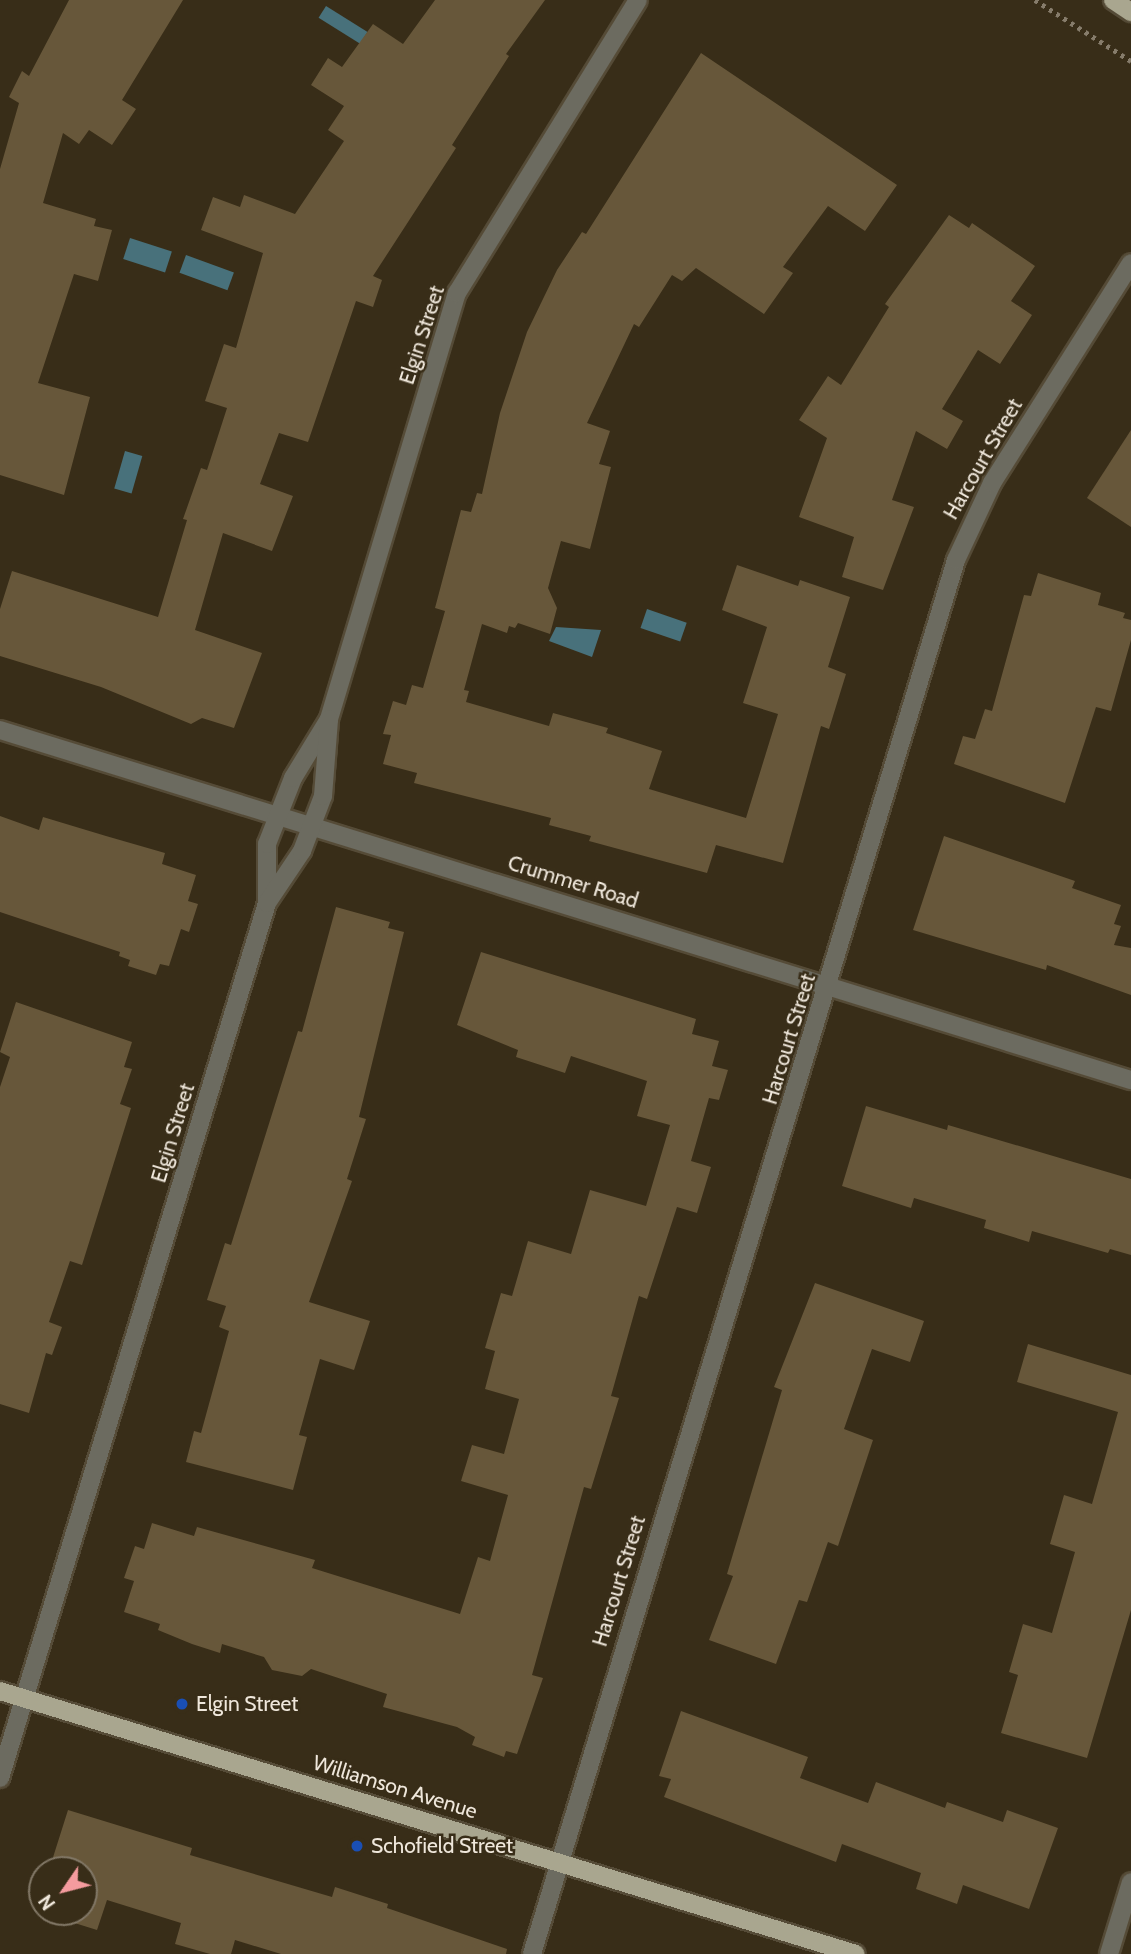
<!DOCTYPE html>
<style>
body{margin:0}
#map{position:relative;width:1131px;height:1954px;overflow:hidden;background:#382d18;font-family:Cabin,sans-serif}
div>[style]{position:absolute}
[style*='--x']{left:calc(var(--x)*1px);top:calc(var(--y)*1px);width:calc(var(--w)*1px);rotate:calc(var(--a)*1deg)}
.water>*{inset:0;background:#48717b;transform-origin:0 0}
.building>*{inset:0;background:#67573a}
.path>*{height:4.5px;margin-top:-2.25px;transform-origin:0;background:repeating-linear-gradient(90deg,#867c6b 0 3.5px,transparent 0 8.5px)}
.roads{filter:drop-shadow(2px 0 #554b37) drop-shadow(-2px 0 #554b37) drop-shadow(0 2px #554b37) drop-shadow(0 -2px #554b37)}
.minor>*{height:18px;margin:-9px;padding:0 9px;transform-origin:9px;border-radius:9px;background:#6c6b60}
.major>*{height:18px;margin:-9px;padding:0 9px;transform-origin:9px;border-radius:9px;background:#a9a68f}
.dots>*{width:19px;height:19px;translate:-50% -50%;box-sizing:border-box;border:4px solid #382d18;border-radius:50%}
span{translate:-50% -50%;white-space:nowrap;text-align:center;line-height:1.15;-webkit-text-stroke:5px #382d18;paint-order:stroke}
.street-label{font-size:21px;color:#efe7db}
.poi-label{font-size:21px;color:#efe7db}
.left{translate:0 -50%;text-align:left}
.north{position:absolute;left:28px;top:1856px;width:70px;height:70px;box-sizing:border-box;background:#382d18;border:2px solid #817766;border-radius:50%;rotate:235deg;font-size:19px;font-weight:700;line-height:28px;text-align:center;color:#efe7db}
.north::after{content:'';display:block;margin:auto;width:24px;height:32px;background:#f59b9e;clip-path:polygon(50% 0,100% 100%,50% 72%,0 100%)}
</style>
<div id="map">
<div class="water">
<div style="left:326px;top:6px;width:49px;height:14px;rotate:32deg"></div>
<div style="left:130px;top:238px;width:44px;height:22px;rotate:18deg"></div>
<div style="left:186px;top:255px;width:51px;height:19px;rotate:20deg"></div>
<div style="left:125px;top:451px;width:18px;height:39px;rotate:16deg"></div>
<div style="left:647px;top:609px;width:42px;height:20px;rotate:19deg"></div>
<div style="clip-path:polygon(556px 627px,601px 630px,592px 657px,549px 641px)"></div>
</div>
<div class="building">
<div style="clip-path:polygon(69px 0,183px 0,122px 100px,136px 109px,112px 145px,89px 130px,79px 144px,63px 133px,43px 203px,96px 219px,94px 226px,112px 230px,98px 281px,74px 274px,38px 383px,90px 397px,64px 495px,0 475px,0 169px,19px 103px,9px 97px,22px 71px,29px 76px)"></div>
<div style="clip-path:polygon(435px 0,545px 0,506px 54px,509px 56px,452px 145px,456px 148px,373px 276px,382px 280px,373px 307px,356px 301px,308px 442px,279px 433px,260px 484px,293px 496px,272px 551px,223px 533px,195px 630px,262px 653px,234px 728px,202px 718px,191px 724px,101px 687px,0 656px,0 609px,12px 571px,158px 617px,187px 520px,183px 519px,201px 468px,207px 470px,227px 408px,205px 401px,224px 344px,236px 348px,263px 253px,201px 230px,213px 197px,240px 207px,244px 195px,295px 214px,344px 141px,328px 130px,344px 106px,311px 85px,328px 58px,342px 67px,373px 24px,403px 44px)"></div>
<div style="clip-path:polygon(701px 53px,897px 185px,865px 231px,828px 206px,783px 267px,793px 273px,764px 314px,696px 268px,682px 281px,672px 275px,639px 327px,634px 324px,587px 423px,610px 431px,599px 464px,611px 467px,590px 549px,561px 541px,548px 588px,557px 608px,550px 634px,518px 623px,515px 628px,509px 626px,507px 633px,482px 624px,464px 690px,469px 691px,466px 702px,549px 726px,553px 713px,608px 728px,606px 733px,662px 751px,649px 789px,746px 818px,778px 714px,743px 703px,767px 627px,722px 610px,737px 565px,798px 586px,800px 580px,850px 597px,828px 667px,846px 674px,829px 729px,821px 726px,783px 863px,716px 845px,707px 873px,589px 841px,591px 836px,549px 825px,551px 818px,414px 783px,417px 773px,383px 764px,391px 735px,383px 734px,393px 701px,406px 705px,412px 685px,423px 688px,445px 611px,435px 608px,461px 510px,471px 512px,477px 493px,482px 494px,500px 413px,527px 332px,557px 270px,582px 232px,586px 234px)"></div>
<div style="clip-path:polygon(949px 215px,969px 228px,972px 223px,1035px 266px,1011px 301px,1032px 315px,1000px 364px,978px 350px,942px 409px,963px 421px,947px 449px,916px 431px,892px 500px,914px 507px,883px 590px,842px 577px,854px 537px,799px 517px,827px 438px,799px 420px,828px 376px,841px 385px,889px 307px,885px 304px)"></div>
<div style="clip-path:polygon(1131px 430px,1131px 527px,1087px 498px)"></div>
<div style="clip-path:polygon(1038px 573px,1101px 593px,1098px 605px,1125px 613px,1123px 618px,1131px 620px,1131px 640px,1111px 711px,1096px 707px,1065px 803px,954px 764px,963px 736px,975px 739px,985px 709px,992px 711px,1024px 595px,1031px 596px)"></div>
<div style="clip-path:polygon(0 816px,39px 830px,43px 817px,106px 836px,165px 853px,162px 864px,196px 875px,188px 901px,198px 904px,189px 932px,181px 929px,169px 966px,160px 964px,156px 975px,128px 966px,130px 960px,119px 956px,120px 952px,0 912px)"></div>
<div style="clip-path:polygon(944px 836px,1075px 881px,1072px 888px,1121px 905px,1114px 924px,1121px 926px,1114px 945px,1131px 948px,1131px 995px,1047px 965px,1046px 970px,913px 930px)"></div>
<div style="clip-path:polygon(336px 907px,390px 922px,388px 928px,404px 932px,359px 1117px,366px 1119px,347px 1179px,352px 1181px,309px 1302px,370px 1321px,354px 1370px,320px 1359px,299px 1435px,307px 1437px,293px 1490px,186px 1462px,194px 1431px,201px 1433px,229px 1331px,219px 1327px,226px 1306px,207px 1300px,225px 1243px,231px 1245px,298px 1031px,302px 1032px)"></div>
<div style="clip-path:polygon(481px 952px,696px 1019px,692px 1034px,719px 1041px,712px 1066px,728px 1070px,719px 1100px,709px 1098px,691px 1161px,711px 1167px,697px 1213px,677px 1207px,647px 1299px,639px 1296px,611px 1396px,619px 1398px,591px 1489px,584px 1487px,532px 1675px,543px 1678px,517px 1754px,506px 1751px,504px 1757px,472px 1745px,475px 1737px,457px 1727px,383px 1707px,387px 1694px,311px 1669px,302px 1676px,272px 1670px,264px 1657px,222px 1644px,220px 1653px,192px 1644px,158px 1630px,160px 1624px,124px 1612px,134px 1581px,124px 1578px,135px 1546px,144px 1549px,152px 1523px,194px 1536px,197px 1527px,315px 1560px,312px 1568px,460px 1614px,478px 1557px,490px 1561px,508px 1495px,461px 1481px,472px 1445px,504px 1454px,519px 1399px,485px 1389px,495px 1351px,485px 1348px,501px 1293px,512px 1296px,528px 1241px,571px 1254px,590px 1190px,646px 1206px,670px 1125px,637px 1116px,647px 1081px,571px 1056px,565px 1073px,516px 1057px,518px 1050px,457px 1025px)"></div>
<div style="clip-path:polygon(16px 1002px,132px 1042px,124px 1067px,132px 1069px,120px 1104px,131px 1108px,82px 1265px,70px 1261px,49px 1322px,62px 1327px,52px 1355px,46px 1353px,29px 1413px,0 1404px,0 1087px,10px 1057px,0 1052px)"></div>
<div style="clip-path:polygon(866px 1106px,947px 1130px,948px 1125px,1131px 1179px,1131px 1255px,1110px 1249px,1108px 1253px,1032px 1231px,1029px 1242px,984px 1228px,986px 1220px,914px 1198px,911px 1208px,842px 1186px)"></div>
<div style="clip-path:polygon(815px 1283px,924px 1321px,910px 1362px,872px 1349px,844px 1429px,873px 1440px,838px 1546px,828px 1542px,807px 1602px,799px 1600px,776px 1664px,709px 1640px,733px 1576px,727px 1574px,782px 1390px,774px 1387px)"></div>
<div style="clip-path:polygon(1028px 1344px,1131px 1375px,1131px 1610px,1087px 1758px,1001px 1733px,1018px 1675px,1009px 1672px,1023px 1624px,1052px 1633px,1075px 1552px,1050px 1544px,1064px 1495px,1092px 1504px,1118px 1412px,1017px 1382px)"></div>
<div style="clip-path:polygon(681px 1711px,808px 1757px,800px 1778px,868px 1803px,876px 1782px,945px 1808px,947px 1802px,1003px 1822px,1007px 1810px,1058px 1828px,1029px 1909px,963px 1885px,957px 1904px,916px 1889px,921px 1873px,842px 1844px,836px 1862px,664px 1797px,671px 1779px,659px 1776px)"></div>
<div style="clip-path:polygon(68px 1810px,192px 1848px,190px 1855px,332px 1897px,335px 1887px,388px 1904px,387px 1908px,507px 1949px,506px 1954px,281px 1954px,235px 1940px,231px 1954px,210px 1954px,175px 1944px,181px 1923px,107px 1900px,97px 1930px,36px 1911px,42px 1893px,42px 1912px,84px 1912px,84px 1870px,49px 1870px)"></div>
</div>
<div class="path">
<div style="--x:1035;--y:0;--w:114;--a:32.4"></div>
</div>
<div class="roads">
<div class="minor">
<div style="--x:0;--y:730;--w:1184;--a:17.2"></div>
<div style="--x:267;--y:903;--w:59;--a:-90"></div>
<div style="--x:267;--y:844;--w:71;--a:-68.5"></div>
<div style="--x:293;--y:778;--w:69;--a:-58.6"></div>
<div style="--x:329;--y:719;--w:445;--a:-73.3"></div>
<div style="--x:457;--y:293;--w:344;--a:-58.3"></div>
<div style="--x:0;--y:1778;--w:915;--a:-73.03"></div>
<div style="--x:267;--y:903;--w:63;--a:-56.1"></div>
<div style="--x:302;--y:851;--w:59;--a:-69.1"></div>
<div style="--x:323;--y:796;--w:77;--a:-85.5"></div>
<div style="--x:532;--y:1954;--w:1457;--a:-73.08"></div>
<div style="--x:956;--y:560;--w:85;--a:-64.9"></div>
<div style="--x:992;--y:483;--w:260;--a:-57.7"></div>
<div style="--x:1109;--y:1954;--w:75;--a:-73"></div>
</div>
<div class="major">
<div style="--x:1113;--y:0;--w:22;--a:34"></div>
<div style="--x:0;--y:1691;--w:895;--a:17.08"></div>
</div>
</div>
<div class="dots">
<div style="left:182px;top:1704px;background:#1a4fb4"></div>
<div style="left:357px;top:1846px;background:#1a4fb4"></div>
</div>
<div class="street-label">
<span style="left:422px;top:335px;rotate:-72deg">Elgin Street</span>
<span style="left:983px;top:459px;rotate:-60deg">Harcourt Street</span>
<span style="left:573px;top:882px;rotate:17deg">Crummer Road</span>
<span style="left:789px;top:1039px;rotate:-73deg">Harcourt Street</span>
<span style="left:173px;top:1133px;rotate:-73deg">Elgin Street</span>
<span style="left:619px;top:1581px;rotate:-73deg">Harcourt Street</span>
<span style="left:395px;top:1787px;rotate:17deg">Williamson Avenue</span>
</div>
<div class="poi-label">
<span class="left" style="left:196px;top:1704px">Elgin Street</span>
<span class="left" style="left:371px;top:1846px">Schofield Street</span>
</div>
<div class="north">N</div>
</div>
